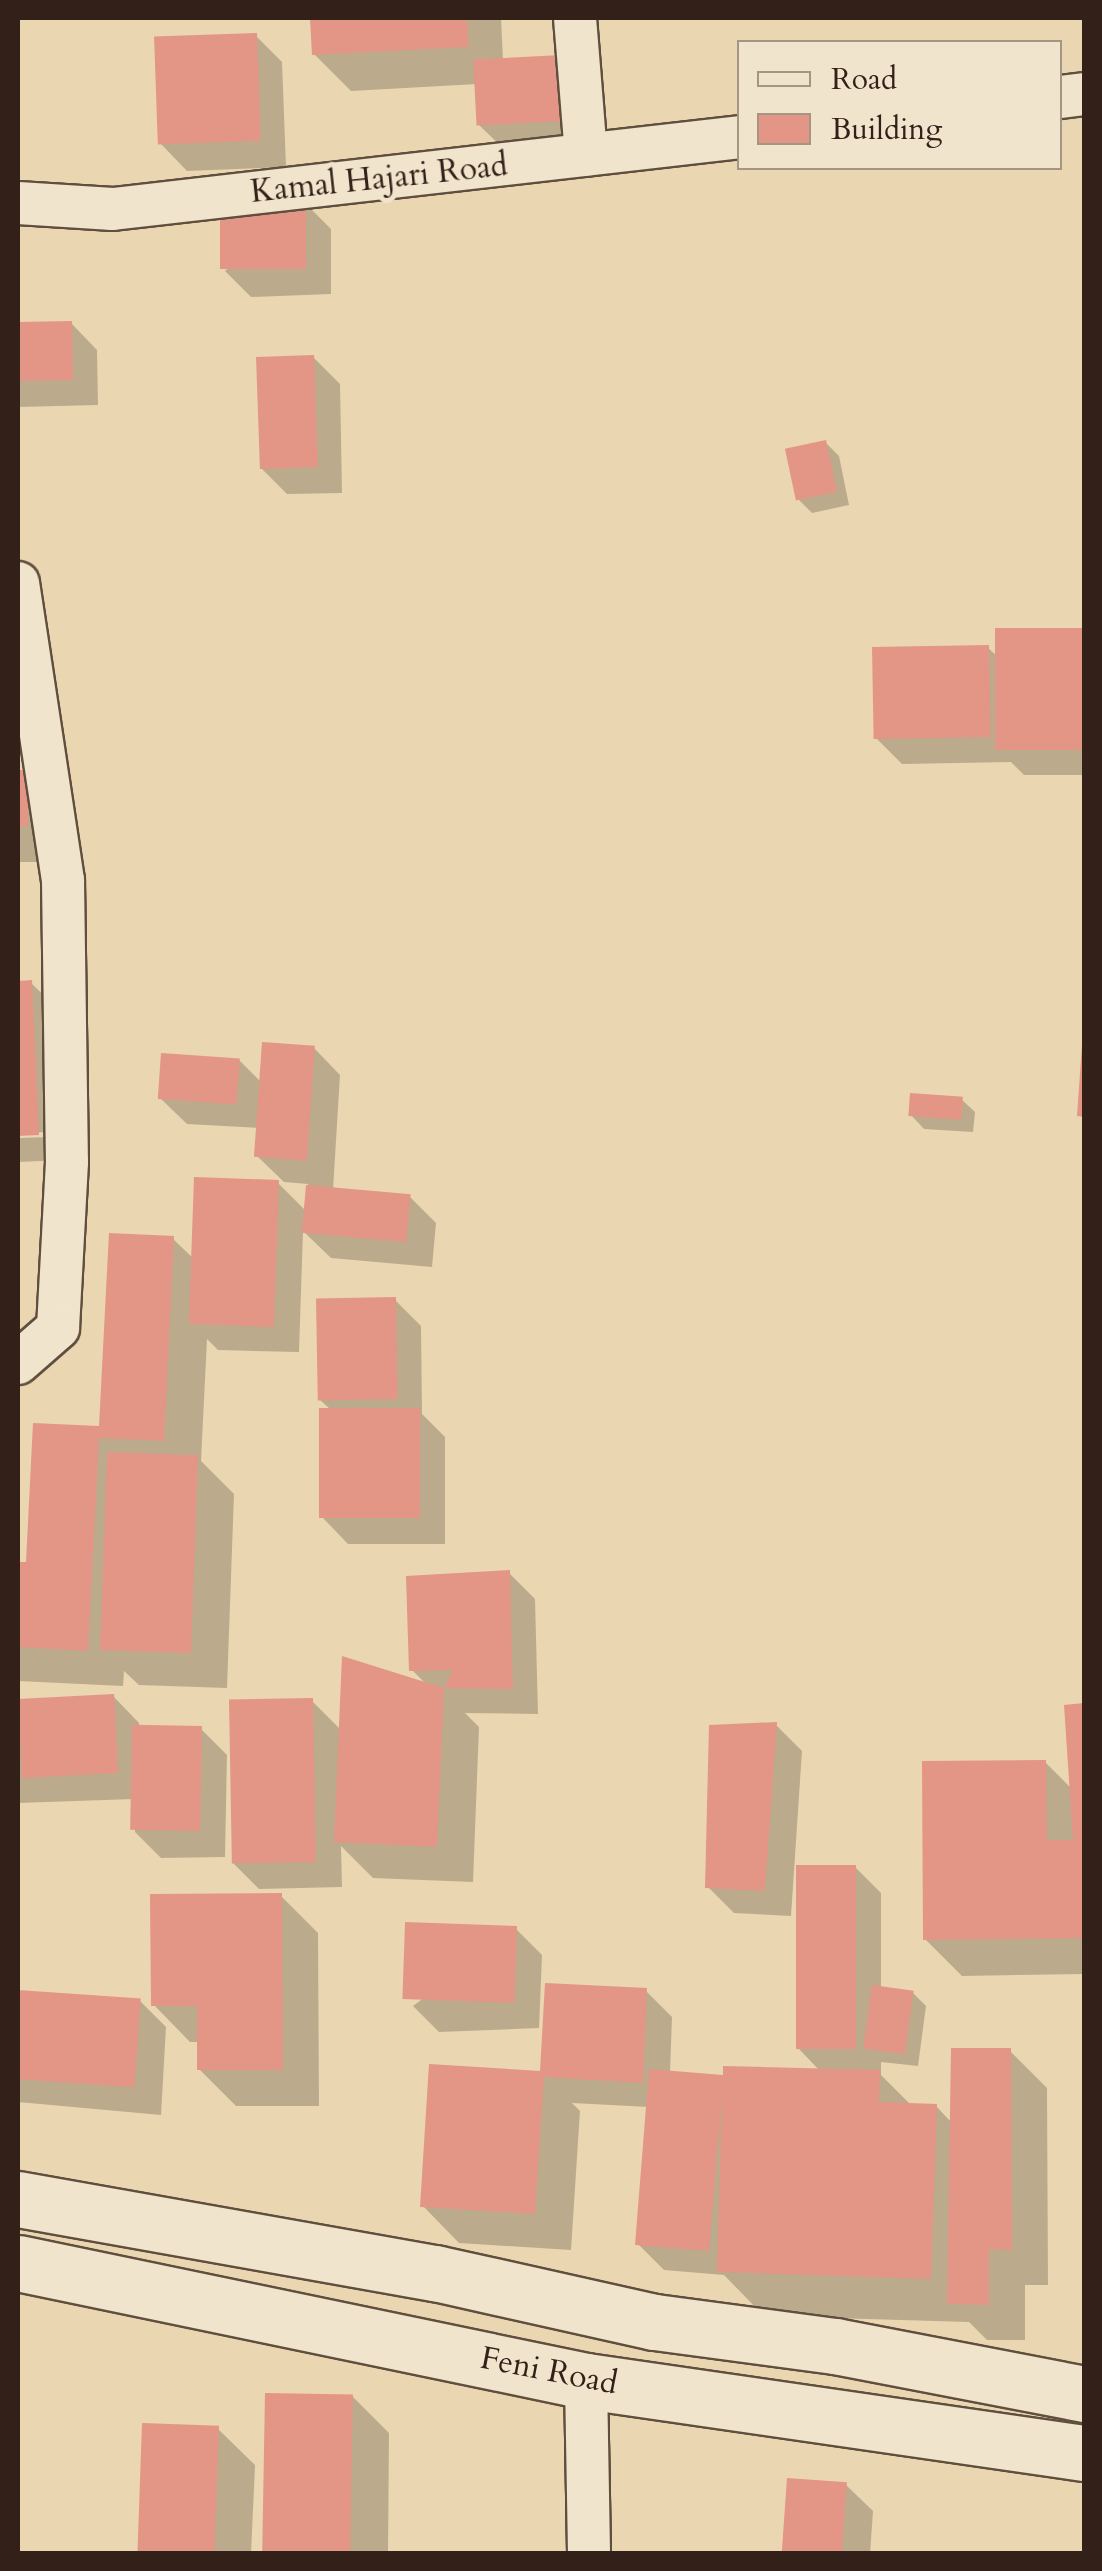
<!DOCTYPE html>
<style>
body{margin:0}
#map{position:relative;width:1102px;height:2571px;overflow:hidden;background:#ead6b0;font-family:Cardo,serif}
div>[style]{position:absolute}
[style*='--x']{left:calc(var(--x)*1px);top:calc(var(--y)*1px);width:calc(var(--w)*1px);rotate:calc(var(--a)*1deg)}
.shadow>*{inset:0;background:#0003}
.building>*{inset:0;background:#e39586;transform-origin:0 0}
.roads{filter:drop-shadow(2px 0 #604e3f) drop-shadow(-2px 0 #604e3f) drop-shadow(0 2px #604e3f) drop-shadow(0 -2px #604e3f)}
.minor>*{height:42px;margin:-21px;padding:0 21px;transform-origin:21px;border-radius:21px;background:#f1e4cc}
.secondary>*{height:55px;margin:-27.5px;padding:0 27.5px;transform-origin:27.5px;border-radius:27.5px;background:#f1e4cc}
span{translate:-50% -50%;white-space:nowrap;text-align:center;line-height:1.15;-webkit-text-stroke:10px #f1e4cc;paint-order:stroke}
.street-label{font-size:32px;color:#322019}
.frame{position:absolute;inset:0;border:20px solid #322019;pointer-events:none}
.legend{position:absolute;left:737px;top:40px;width:325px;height:130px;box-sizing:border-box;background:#f1e4cc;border:2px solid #a59684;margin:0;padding:12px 18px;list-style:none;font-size:30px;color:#322019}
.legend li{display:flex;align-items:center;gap:20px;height:50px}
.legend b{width:50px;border:2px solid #a59684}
</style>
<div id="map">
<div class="shadow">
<div style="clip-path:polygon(313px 18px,501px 18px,503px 60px,589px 146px,506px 151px,479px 125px,477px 84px,351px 91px,314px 54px)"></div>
<div style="clip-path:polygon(256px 36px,282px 62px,286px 167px,187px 171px,161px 144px)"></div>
<div style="clip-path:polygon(305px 203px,331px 229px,331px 294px,251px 297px,225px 271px)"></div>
<div style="clip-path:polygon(71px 323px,97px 350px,98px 405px,18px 407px,18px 325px)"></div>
<div style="clip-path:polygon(313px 357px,340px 384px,342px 493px,287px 494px,261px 468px)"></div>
<div style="clip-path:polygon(825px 442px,839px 456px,849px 505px,812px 513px,799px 500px)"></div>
<div style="clip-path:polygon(997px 631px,1084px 631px,1084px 775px,1024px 775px,1011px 762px,902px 764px,876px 738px,988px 648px,997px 656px)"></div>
<div style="clip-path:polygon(18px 773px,26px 773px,63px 862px,18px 862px)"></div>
<div style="clip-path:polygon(31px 983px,58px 1009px,64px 1160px,18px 1162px,18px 1138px,51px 1137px,51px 1132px,18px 1133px,18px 984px)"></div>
<div style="clip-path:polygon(314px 1048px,340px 1075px,333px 1190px,410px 1197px,436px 1223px,432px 1267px,331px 1258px,303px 1231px,299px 1352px,218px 1350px,207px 1339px,201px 1461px,234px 1494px,227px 1688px,139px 1685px,124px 1671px,123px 1686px,18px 1681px,18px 1564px,28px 1565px,101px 1428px,173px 1239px,194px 1259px,278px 1183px,306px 1211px,308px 1184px,284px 1182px,257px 1156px,259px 1128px,187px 1124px,160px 1098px,239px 1060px,262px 1083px)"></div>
<div style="clip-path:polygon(961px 1099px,975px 1112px,973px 1132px,924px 1129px,911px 1115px)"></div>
<div style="clip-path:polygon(395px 1300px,421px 1326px,422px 1414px,445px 1437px,445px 1544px,348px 1544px,322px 1517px,331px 1410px,319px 1399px)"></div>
<div style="clip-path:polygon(509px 1573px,535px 1599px,538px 1714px,465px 1713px,479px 1727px,473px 1882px,373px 1878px,341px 1846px,342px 1887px,259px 1889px,233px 1863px,312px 1701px,341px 1730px,428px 1686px,412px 1670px)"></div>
<div style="clip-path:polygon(113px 1696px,139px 1723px,140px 1735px,201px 1729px,227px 1755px,225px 1857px,161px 1858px,135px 1832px,134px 1799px,18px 1803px,18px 1702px)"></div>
<div style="clip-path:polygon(1084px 1705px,1084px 1974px,962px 1976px,925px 1939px,1045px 1762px,1072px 1789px,1066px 1707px)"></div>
<div style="clip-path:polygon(776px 1725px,802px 1751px,791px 1916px,734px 1913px,708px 1887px)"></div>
<div style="clip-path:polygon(855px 1867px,881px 1893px,881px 1989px,913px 1993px,926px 2006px,918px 2066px,881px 2062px,881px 2075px,912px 2106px,936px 2106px,952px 2123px,1010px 2051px,1047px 2088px,1048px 2285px,1025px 2285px,1025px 2340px,987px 2340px,969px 2322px,764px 2316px,724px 2275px,664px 2270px,638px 2244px,649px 2107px,572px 2103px,580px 2111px,571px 2250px,459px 2243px,423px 2206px,542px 2074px,646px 1991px,672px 2017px,670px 2073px,722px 2078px,820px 2071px,798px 2048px)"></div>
<div style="clip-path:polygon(281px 1896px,318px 1933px,319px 2106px,236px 2106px,199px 2069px,200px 2042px,190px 2042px,154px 2005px)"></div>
<div style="clip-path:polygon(516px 1929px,542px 1955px,539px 2028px,439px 2032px,413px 2006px)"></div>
<div style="clip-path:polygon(18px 1993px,140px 2001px,166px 2027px,161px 2115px,18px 2102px)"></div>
<div style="clip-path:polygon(352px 2396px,389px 2433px,388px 2554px,266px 2554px)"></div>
<div style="clip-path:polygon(218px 2429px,255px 2465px,251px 2554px,140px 2554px)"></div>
<div style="clip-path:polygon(846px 2485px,873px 2511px,870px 2554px,785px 2554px)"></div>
</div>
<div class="building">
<div style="clip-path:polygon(310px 18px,467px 18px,469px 47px,312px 55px)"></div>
<div style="left:257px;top:33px;width:108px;height:103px;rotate:88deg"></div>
<div style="left:561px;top:55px;width:66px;height:88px;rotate:87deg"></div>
<div style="left:306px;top:200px;width:69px;height:86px;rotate:90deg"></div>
<div style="left:72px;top:321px;width:59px;height:54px;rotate:89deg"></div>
<div style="left:314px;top:355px;width:112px;height:58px;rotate:88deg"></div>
<div style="left:826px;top:440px;width:53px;height:42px;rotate:78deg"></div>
<div style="left:995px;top:628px;width:89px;height:122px"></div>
<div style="left:989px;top:645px;width:92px;height:117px;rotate:89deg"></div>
<div style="left:18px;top:770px;width:10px;height:56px"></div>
<div style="clip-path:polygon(32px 980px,39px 1135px,18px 1136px,18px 981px)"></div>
<div style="left:262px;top:1042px;width:53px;height:115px;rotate:4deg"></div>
<div style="clip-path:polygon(1082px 1045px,1084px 1045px,1084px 1117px,1077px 1116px)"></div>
<div style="left:161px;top:1053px;width:79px;height:46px;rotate:4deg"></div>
<div style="left:910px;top:1093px;width:53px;height:23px;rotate:4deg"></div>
<div style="left:194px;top:1177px;width:85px;height:147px;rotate:2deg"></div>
<div style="left:306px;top:1185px;width:105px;height:48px;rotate:5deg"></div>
<div style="clip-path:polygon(109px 1233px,174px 1236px,164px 1441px,99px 1438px,88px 1651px,18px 1647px,18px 1562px,26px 1562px,33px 1423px,99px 1426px)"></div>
<div style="left:396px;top:1297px;width:102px;height:80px;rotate:89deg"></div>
<div style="left:319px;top:1408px;width:101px;height:110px"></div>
<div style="left:107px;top:1452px;width:91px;height:198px;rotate:2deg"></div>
<div style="clip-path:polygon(510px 1570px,513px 1689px,444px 1688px,453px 1670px,409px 1671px,406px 1576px)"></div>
<div style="clip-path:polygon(342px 1656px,444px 1688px,437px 1847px,334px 1842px)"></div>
<div style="left:114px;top:1694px;width:79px;height:96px;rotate:87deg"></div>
<div style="left:313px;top:1698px;width:164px;height:84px;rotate:89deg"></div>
<div style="clip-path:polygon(1084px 1703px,1084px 1938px,923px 1940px,922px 1761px,1046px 1760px,1047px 1840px,1073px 1840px,1064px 1705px)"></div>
<div style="clip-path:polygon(777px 1722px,765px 1891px,705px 1888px,709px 1725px)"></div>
<div style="left:202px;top:1726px;width:105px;height:70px;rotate:91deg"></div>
<div style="left:796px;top:1865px;width:60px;height:184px"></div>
<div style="clip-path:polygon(282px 1893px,283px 2070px,197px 2070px,197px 2006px,151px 2006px,150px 1894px)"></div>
<div style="left:517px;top:1926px;width:77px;height:112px;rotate:92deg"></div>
<div style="clip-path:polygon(545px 1983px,647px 1988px,643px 2083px,544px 2077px,535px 2214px,420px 2207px,429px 2064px,540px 2071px)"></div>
<div style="left:872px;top:1985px;width:42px;height:64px;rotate:8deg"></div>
<div style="left:18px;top:1990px;width:123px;height:89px;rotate:4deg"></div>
<div style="clip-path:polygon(951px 2048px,1011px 2048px,1012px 2250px,989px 2249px,989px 2305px,947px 2304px)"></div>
<div style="clip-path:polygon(723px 2066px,880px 2070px,879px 2102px,937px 2104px,931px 2279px,717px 2272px,722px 2096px,709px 2251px,635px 2245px,649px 2069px,723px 2075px)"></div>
<div style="left:265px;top:2393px;width:88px;height:161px;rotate:1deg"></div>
<div style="left:142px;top:2423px;width:77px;height:131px;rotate:2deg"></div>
<div style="left:787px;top:2478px;width:60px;height:76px;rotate:4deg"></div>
</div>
<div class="roads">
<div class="minor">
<div style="--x:575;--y:18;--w:137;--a:85.4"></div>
<div style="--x:1060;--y:97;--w:24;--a:-7"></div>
<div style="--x:18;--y:203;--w:95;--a:3.6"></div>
<div style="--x:113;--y:209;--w:631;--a:-6.55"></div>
<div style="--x:18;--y:583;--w:300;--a:81.4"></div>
<div style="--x:63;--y:880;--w:282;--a:89.2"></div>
<div style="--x:67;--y:1162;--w:166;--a:93.1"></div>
<div style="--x:58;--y:1328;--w:53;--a:138.8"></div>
<div style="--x:586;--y:2381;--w:173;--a:89"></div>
</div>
<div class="secondary">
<div style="--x:18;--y:2199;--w:424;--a:10.1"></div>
<div style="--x:435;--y:2273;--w:224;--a:12.6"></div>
<div style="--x:654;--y:2322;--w:183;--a:7.6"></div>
<div style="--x:835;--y:2346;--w:254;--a:10.9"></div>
<div style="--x:18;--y:2263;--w:580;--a:11.74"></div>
<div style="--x:586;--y:2381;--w:503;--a:8.23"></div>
</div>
</div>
<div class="street-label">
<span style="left:379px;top:179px;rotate:-6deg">Kamal Hajari Road</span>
<span style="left:549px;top:2371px;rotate:11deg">Feni Road</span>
</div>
<div class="frame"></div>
<ul class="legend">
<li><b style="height:12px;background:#f1e4cc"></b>Road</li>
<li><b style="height:28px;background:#e39586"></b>Building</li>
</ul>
</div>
